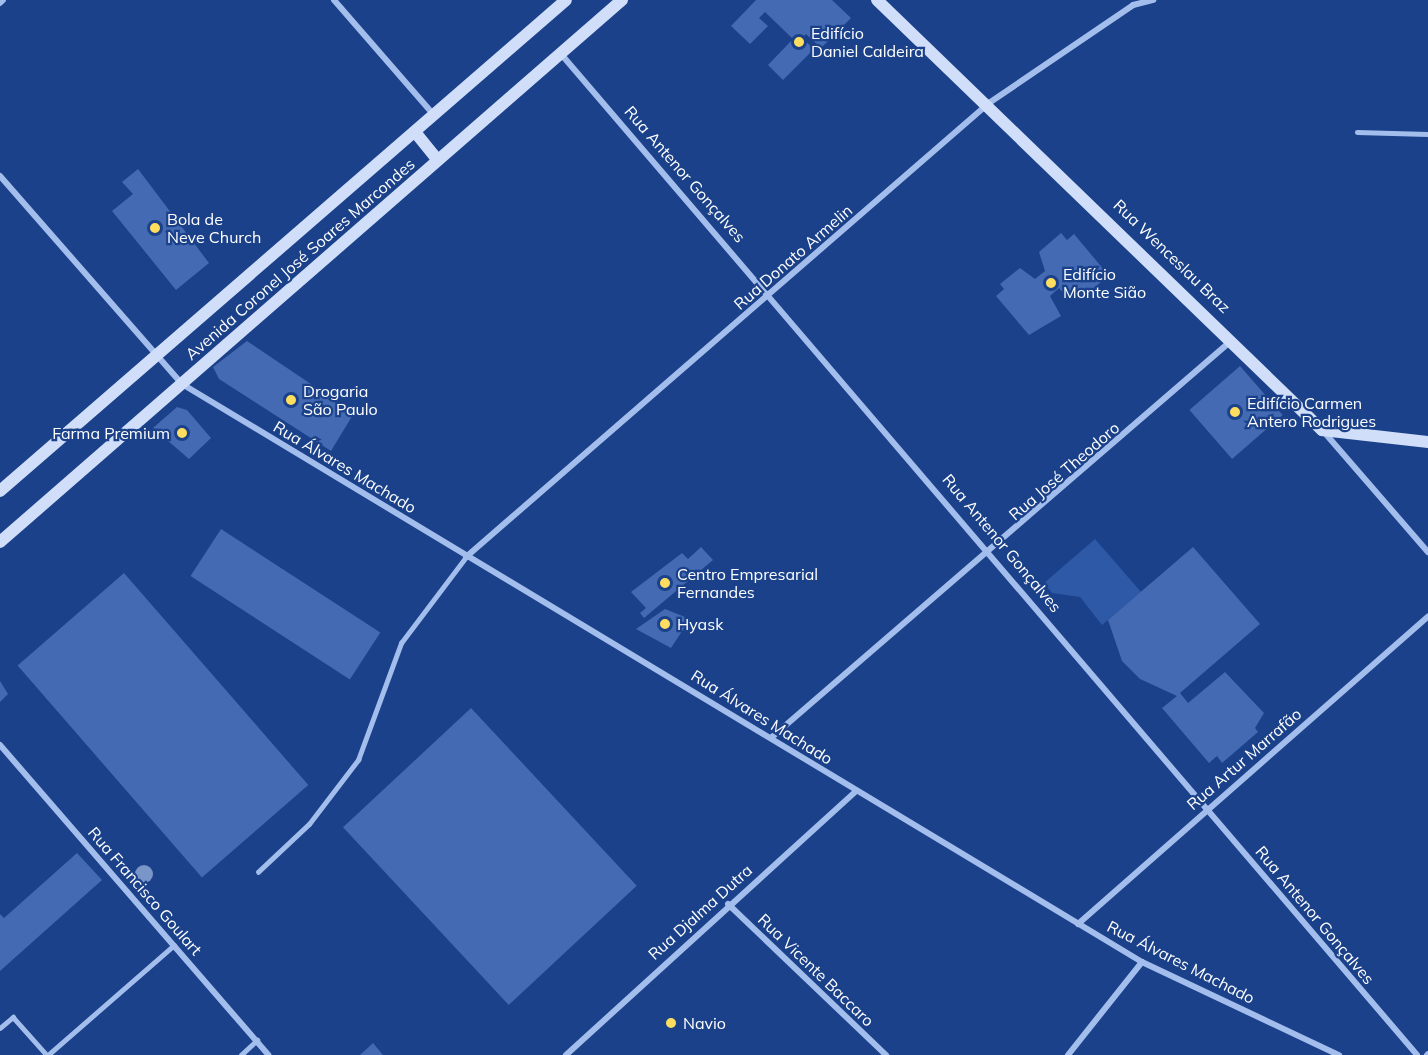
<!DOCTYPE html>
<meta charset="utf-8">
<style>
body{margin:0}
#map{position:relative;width:1428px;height:1055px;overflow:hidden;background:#1a4189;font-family:Mulish,sans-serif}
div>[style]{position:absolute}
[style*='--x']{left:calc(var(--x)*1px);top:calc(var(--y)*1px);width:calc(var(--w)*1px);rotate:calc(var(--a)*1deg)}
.green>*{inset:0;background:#2d59a7}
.building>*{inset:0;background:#436ab2;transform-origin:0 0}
.lane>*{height:4.5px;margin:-2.25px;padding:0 2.25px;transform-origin:2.25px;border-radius:2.25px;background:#a3beed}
.street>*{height:6px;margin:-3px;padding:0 3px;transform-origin:3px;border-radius:3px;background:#a3beed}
.secondary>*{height:12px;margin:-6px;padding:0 6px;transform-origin:6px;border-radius:6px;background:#d0def9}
.trees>*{width:18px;height:18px;margin:-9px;border-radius:50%;background:#7a95c7}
.dots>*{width:16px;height:16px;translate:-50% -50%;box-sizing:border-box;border:3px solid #1a4189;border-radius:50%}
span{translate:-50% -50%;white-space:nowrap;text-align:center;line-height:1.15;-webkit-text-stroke:4.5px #1a4189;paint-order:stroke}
.poi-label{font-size:16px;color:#fff}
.left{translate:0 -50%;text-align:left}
.right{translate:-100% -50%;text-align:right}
.street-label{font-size:16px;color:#fff}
</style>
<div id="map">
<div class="green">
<div style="clip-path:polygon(1095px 539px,1141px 592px,1102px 625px,1080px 597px,1052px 593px,1044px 583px)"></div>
</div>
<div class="building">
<div style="clip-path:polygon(756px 0,832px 0,851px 18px,821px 48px,806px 34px,802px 38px,814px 49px,783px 80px,768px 65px,793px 39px,765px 12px,759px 18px,768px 26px,750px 44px,731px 26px)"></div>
<div style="clip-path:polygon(138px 169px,209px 263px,176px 290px,112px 211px,133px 194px,122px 182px)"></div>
<div style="clip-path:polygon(1061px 233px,1067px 240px,1074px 234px,1105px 271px,1098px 277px,1101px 282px,1080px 300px,1072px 290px,1065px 295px,1059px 288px,1050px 296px,1061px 316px,1029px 335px,996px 296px,1004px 289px,1000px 284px,1020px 268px,1035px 279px,1045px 271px,1039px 252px)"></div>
<div style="clip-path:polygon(247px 341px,354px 413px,331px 451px,219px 379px,213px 367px)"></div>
<div style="left:1240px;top:366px;width:65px;height:67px;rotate:49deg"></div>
<div style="clip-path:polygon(177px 407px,187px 410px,211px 438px,189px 459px,153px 428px)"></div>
<div style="left:221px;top:529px;width:190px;height:56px;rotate:33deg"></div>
<div style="clip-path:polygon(701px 547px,713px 560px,644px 618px,640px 613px,646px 608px,631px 592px,682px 553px,688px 559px)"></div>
<div style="clip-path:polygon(1193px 547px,1260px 624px,1180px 693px,1188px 703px,1225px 672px,1264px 713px,1255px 728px,1258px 732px,1222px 763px,1217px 756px,1209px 763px,1162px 708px,1177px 696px,1140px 679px,1122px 661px,1108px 620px)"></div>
<div style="left:124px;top:573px;width:281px;height:141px;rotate:49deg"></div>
<div style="clip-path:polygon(665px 609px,690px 619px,671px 648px,636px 629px)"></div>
<div style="clip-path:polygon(0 681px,8px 694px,0 702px)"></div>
<div style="left:471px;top:708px;width:243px;height:175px;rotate:47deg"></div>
<div style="clip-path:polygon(77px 853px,102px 880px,0 971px,0 914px,4px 918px)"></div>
<div style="clip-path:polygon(373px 1043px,383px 1055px,360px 1055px)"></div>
</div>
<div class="lane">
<div style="--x:1357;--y:132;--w:71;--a:1.6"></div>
<div style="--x:258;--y:872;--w:70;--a:-43.3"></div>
<div style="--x:309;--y:824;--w:81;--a:-52.6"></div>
<div style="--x:358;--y:760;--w:125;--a:-69.8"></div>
<div style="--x:401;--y:643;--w:108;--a:-52.9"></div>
<div style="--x:0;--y:1028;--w:17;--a:-40"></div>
<div style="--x:13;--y:1017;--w:51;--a:48.2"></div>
<div style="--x:48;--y:1055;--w:167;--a:-41.1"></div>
<div style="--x:241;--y:1055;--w:22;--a:-43"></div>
</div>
<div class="street">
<div style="--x:334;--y:0;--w:152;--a:49"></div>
<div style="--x:0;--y:3;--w:4;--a:-45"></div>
<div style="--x:561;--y:54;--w:1317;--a:49.46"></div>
<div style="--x:0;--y:176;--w:276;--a:48.8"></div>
<div style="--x:182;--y:384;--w:1121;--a:31.05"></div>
<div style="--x:1142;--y:962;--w:218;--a:25.3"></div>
<div style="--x:1324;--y:432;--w:159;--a:49.1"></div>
<div style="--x:466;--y:557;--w:693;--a:-40.96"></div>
<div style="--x:989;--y:103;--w:174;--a:-34.2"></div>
<div style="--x:1133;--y:5;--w:21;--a:-14"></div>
<div style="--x:772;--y:737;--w:606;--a:-40.79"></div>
<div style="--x:0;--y:745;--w:410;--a:49.1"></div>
<div style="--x:728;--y:904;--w:219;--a:43.7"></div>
<div style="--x:1078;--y:924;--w:466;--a:-41.3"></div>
<div style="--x:566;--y:1055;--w:391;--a:-42.3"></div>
<div style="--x:1068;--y:1055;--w:119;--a:-51.5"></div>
<div style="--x:1427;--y:1055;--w:1;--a:-45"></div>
</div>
<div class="secondary">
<div style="--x:877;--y:0;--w:619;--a:44.02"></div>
<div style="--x:1322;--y:430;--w:107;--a:6.5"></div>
<div style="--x:415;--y:132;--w:36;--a:51"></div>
<div style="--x:0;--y:491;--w:749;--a:-40.94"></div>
<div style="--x:0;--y:542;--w:825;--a:-41.07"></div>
</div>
<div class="trees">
<div style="left:144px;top:874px"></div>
</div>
<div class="dots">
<div style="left:799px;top:42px;background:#ffde5f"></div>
<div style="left:155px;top:228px;background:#ffde5f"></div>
<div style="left:1051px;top:283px;background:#ffde5f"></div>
<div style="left:291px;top:400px;background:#ffde5f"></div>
<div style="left:1235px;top:412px;background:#ffde5f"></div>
<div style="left:182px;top:433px;background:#ffde5f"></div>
<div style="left:665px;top:583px;background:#ffde5f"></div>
<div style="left:665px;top:624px;background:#ffde5f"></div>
<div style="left:671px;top:1023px;background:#ffde5f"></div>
</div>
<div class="poi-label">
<span class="left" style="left:811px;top:42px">Edifício<br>Daniel Caldeira</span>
<span class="left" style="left:167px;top:228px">Bola de<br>Neve Church</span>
<span class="left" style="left:1063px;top:283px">Edifício<br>Monte Sião</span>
<span class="left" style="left:303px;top:400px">Drogaria<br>São Paulo</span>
<span class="left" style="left:1247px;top:412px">Edifício Carmen<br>Antero Rodrigues</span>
<span class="right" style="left:170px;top:433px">Farma Premium</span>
<span class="left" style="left:677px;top:583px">Centro Empresarial<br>Fernandes</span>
<span class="left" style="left:677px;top:624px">Hyask</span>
<span class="left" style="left:683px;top:1023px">Navio</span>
</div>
<div class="street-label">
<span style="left:685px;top:174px;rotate:49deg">Rua Antenor Gonçalves</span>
<span style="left:1172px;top:256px;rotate:44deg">Rua Wenceslau Braz</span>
<span style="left:793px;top:257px;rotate:-41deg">Rua Donato Armelin</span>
<span style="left:300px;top:259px;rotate:-41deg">Avenida Coronel José Soares Marcondes</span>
<span style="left:345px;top:467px;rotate:31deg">Rua Álvares Machado</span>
<span style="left:1064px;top:471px;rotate:-41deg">Rua José Theodoro</span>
<span style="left:1002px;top:543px;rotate:50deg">Rua Antenor Gonçalves</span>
<span style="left:762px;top:717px;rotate:32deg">Rua Álvares Machado</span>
<span style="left:1244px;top:759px;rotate:-41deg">Rua Artur Marrafão</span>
<span style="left:145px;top:891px;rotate:49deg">Rua Francisco Goulart</span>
<span style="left:700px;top:912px;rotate:-42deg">Rua Djalma Dutra</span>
<span style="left:1315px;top:915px;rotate:50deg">Rua Antenor Gonçalves</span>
<span style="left:1181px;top:962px;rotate:27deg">Rua Álvares Machado</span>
<span style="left:816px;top:970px;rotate:44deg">Rua Vicente Baccaro</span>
</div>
</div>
